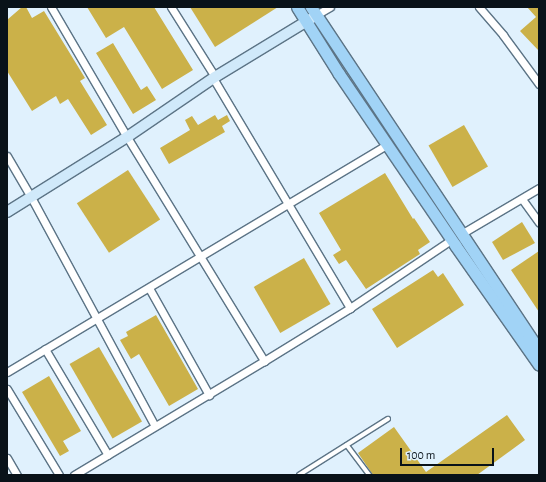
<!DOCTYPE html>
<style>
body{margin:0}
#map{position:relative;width:546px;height:482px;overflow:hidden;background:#e0f1fd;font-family:"Alegreya Sans",sans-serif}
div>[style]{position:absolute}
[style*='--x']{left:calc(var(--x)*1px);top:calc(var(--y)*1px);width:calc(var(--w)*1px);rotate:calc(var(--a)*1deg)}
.building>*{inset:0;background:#cbb149;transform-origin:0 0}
.roads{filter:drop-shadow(1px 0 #5c7486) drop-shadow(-1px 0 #5c7486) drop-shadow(0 1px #5c7486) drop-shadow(0 -1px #5c7486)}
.lane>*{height:3.5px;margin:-1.75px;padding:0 1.75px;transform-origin:1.75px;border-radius:1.75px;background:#fff}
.street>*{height:7px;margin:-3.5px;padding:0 3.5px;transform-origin:3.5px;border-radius:3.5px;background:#fff}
.secondary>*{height:10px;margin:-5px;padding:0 5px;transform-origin:5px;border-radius:5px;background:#d0e9fa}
.primary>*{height:11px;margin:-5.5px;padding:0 5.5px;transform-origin:5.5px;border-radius:5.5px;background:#a1d3f6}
span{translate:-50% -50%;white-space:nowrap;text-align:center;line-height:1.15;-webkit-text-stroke:4px #e0f1fd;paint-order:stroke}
.frame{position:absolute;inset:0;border:8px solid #091219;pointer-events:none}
.scale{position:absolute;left:400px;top:448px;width:94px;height:18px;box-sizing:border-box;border:2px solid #091219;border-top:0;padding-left:5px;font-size:12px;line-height:14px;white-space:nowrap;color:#091219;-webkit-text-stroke:3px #e0f1fd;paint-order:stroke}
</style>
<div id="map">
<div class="building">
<div style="clip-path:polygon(22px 7px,26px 7px,32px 18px,44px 11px,85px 78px,80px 81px,107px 125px,91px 135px,68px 99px,60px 104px,56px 96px,32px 111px,7px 71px,7px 20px)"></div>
<div style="clip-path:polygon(87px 7px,154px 7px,193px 70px,162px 89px,124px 27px,106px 38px)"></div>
<div style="clip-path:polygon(190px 7px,278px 7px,215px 47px)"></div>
<div style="clip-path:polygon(527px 7px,539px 7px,539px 51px,520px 31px,536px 17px)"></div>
<div style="clip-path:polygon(113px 43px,141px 90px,147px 86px,156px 100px,133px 114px,96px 53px)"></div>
<div style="clip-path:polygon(215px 115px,218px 120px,227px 115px,230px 121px,222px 126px,225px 132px,169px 164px,160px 148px,190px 130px,185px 120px,192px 116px,198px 125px)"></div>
<div style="left:464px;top:125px;width:48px;height:41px;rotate:60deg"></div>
<div style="left:128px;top:170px;width:59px;height:61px;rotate:57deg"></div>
<div style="clip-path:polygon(385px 173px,413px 219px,414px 218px,430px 242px,418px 250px,420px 254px,366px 289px,346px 260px,339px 264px,333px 255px,341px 250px,319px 213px)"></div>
<div style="clip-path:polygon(522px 222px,535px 243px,503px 260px,492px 242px)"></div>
<div style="clip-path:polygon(539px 251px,539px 312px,511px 270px)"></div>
<div style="left:304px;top:258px;width:53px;height:58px;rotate:60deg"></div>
<div style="clip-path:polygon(433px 270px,438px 277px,443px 273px,464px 305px,397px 348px,372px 309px)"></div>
<div style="clip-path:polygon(156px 315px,198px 389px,169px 406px,139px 354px,131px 359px,120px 340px,128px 336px,126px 332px)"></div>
<div style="left:99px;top:347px;width:86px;height:34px;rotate:60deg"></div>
<div style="clip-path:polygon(49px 376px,81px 431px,63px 441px,69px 451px,60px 456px,22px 392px)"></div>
<div style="clip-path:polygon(507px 415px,525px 440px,477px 475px,373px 475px,358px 453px,394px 427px,426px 472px)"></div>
</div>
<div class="roads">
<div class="lane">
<div style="--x:347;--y:445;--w:38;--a:53"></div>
<div style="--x:299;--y:475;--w:105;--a:-32.2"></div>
</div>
<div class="street">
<div style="--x:51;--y:7;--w:151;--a:59.7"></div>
<div style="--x:127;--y:137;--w:263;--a:58.5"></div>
<div style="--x:171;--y:7;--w:83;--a:57.8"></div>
<div style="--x:479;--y:7;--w:37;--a:49"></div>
<div style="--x:503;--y:35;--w:61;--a:53.7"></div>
<div style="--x:316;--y:15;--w:16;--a:-30"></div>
<div style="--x:213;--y:78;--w:268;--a:59.2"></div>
<div style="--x:7;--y:156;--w:48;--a:59.7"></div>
<div style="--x:31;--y:197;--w:260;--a:61.6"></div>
<div style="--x:522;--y:199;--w:29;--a:54"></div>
<div style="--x:461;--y:234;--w:91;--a:-30.5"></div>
<div style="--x:149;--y:288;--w:123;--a:60.7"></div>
<div style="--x:45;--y:349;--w:123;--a:59.3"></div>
<div style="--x:7;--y:372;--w:443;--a:-30.9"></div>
<div style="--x:7;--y:389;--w:100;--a:58.8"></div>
<div style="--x:7;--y:458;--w:20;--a:60"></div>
<div style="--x:74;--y:475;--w:222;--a:-31"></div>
<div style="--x:264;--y:361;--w:101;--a:-31.6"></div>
<div style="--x:350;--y:308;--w:122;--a:-34"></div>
</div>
<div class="secondary">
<div style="--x:7;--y:212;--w:142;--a:-32"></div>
<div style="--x:127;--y:137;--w:107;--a:-34.3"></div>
<div style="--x:215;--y:77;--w:114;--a:-31.3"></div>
</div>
<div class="primary">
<div style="--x:297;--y:7;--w:79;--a:57.9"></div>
<div style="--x:339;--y:74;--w:207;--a:55.8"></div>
<div style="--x:455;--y:245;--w:146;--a:55"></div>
<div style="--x:311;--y:7;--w:412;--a:56.4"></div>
</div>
</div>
<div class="frame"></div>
<div class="scale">100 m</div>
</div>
